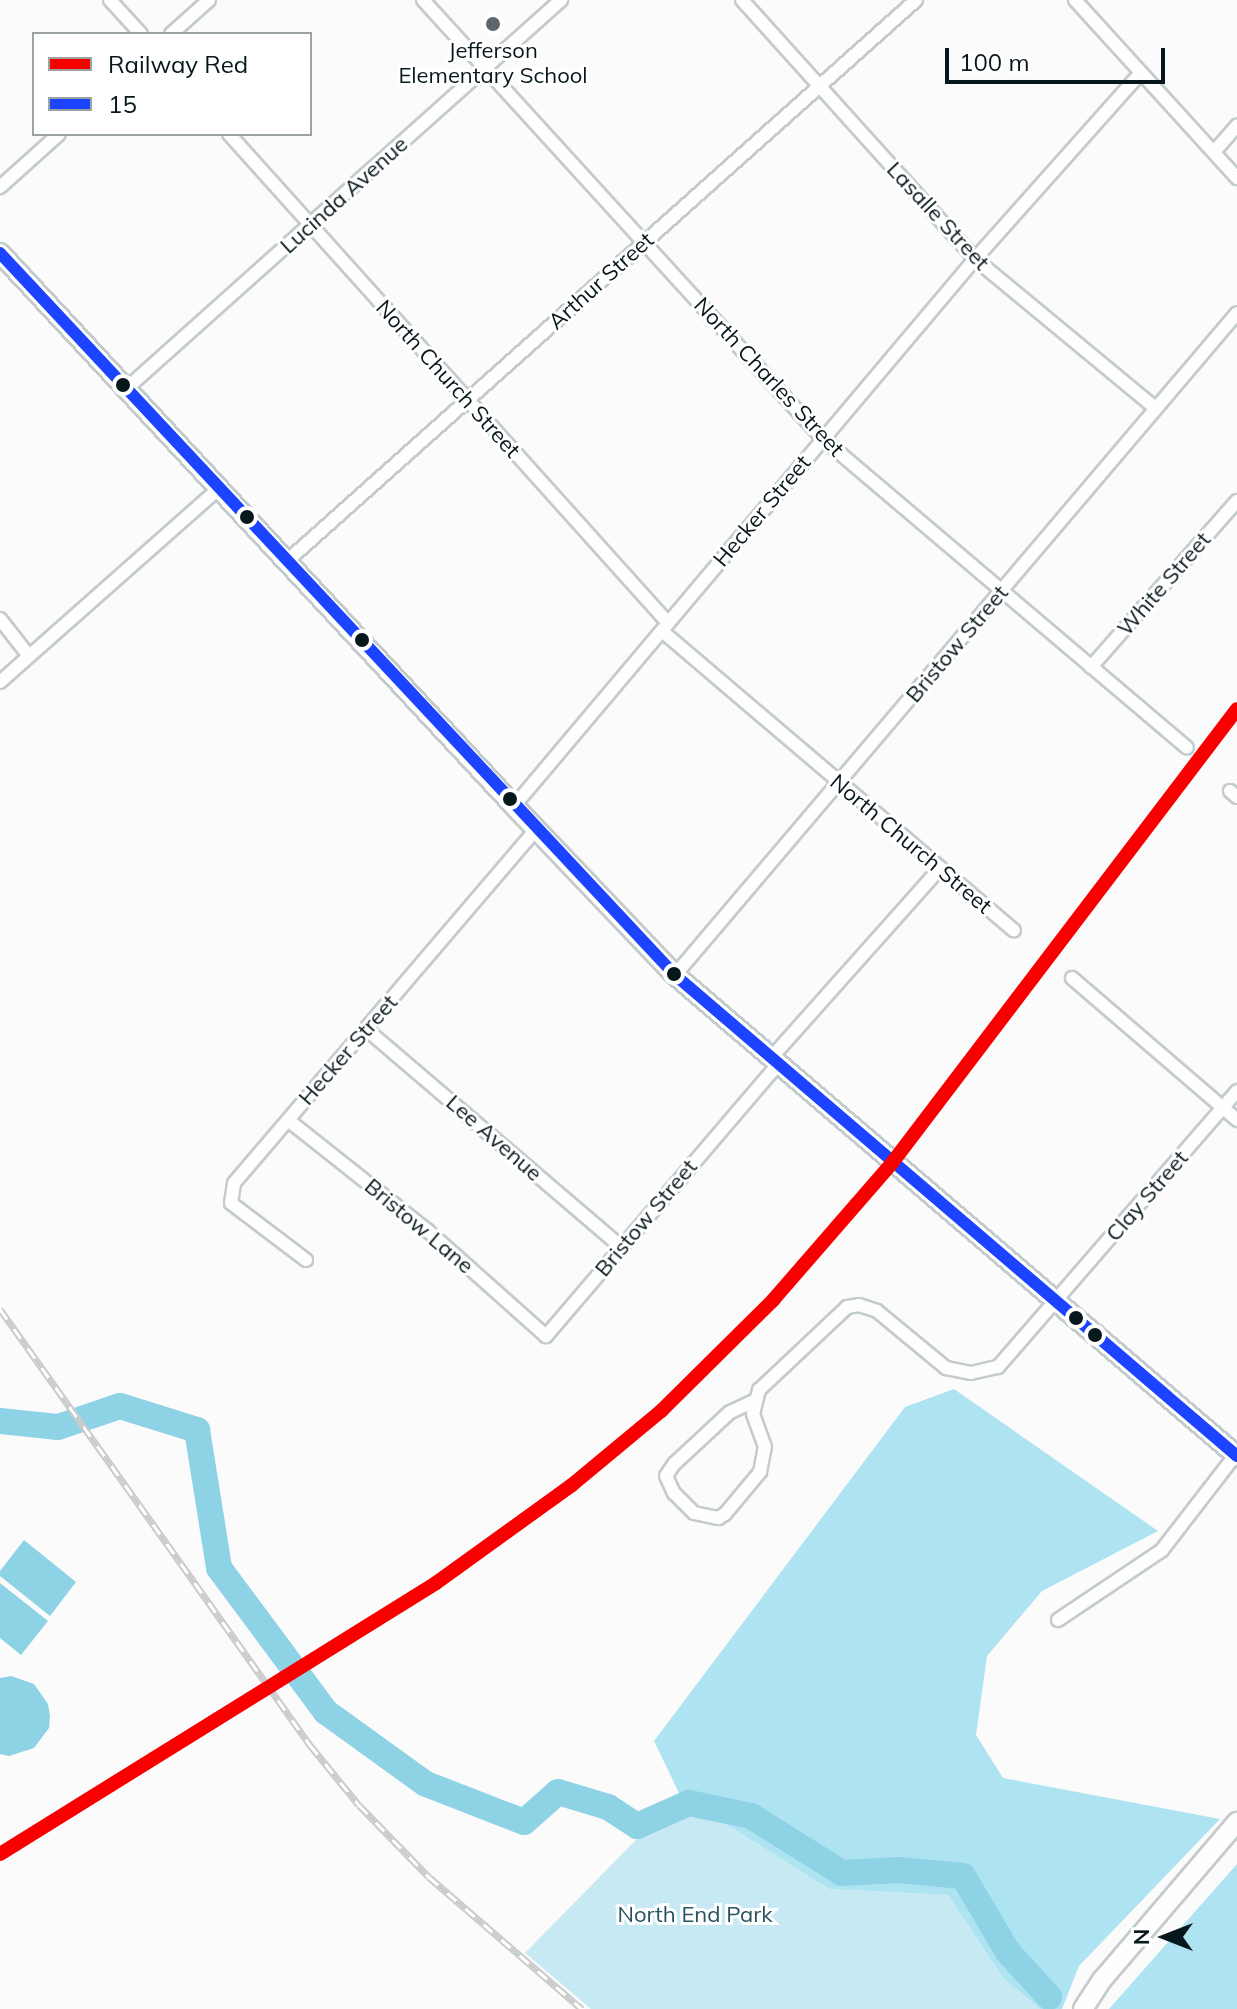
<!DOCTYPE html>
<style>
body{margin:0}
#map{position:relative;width:1237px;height:2009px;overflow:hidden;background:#fbfbfb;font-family:Mulish,sans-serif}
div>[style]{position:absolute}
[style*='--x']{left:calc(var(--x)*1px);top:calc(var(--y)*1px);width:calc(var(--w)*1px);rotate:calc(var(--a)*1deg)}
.green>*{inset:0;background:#c7e9f4}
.forest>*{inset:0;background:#aee3f2}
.water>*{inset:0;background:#8ed2e5}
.river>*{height:26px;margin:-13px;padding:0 13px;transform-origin:13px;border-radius:13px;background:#8ed2e5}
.roads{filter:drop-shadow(2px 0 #c3cbcd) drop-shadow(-2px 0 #c3cbcd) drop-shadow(0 2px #c3cbcd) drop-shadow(0 -2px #c3cbcd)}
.street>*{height:12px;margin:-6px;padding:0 6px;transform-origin:6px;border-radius:6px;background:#fefefe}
.secondary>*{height:18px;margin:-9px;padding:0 9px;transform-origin:9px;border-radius:9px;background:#fefefe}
.rail>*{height:7px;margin-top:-3.5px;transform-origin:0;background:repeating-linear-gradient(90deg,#fff 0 12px,#cacbcb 0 24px);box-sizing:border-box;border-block:2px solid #cacbcb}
.bus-1>*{height:12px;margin:-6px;padding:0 6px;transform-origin:6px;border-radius:6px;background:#1c43ff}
.rail-1>*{height:14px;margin:-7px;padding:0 7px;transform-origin:7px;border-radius:7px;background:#f80000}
.dots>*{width:22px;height:22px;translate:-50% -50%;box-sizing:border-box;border:4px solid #fff;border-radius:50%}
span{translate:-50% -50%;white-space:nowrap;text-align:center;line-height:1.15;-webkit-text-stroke:6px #fff;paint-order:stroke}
.poi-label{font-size:22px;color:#07181d}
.street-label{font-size:22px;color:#07181d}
.park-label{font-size:22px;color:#27525e}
.legend{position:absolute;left:32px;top:32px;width:280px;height:104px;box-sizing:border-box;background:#fff;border:2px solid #9ca3a5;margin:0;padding:10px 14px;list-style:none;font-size:24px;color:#07181d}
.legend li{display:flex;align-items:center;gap:16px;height:40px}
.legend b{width:40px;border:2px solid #9ca3a5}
.north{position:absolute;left:1125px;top:1897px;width:80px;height:80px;-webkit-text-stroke:6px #fff;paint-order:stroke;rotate:270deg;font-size:22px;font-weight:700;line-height:32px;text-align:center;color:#07181d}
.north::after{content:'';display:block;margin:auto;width:28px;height:36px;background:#07181d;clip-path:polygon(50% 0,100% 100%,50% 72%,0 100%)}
.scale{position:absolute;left:945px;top:48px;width:220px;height:36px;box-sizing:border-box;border:4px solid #07181d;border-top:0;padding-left:10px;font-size:24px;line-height:28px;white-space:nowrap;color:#07181d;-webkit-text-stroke:6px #fff;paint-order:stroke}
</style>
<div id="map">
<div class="green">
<div style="clip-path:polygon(680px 1795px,829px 1889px,948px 1895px,1004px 1979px,1040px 2009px,591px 2009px,525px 1953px)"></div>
</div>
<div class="forest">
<div style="clip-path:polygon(954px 1389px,1158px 1531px,1042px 1591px,987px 1656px,976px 1735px,1003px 1778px,1220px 1819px,1079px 1966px,1062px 2009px,1040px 2009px,1004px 1979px,948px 1895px,829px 1889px,680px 1795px,654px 1741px,905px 1407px)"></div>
<div style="clip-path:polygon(1237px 1864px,1237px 2009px,1109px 2009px)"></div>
</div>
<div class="water">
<div style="clip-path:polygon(24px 1540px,76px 1582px,50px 1616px,0 1576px,0 1571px)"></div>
<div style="clip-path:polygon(0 1583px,48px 1621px,21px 1655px,0 1638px)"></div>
<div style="clip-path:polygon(11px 1676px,34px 1684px,48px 1704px,50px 1716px,49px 1728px,34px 1748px,9px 1756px,0 1754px,0 1678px)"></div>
</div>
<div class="river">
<div style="--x:0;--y:1421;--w:58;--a:5.9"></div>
<div style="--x:58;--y:1427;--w:65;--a:-18.7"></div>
<div style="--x:120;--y:1406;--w:81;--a:17.3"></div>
<div style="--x:197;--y:1430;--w:140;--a:80.9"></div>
<div style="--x:219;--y:1568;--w:179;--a:53.4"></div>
<div style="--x:326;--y:1712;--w:123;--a:35.8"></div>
<div style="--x:426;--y:1784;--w:105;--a:21.2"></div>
<div style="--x:524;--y:1822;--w:45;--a:-41.4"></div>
<div style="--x:558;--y:1792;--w:52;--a:16.7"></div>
<div style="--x:608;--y:1807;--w:35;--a:33"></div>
<div style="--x:637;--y:1826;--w:57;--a:-23.9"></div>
<div style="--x:689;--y:1803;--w:63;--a:11.8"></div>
<div style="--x:751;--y:1816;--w:107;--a:32.1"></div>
<div style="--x:842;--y:1873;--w:56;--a:-3.1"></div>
<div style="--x:898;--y:1870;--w:65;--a:5.3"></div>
<div style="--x:963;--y:1876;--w:88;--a:59.4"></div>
<div style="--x:1008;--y:1952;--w:61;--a:47.7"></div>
</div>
<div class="roads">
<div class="street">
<div style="--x:110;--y:0;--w:46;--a:47.6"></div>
<div style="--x:423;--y:0;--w:594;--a:47.66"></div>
<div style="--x:823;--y:439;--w:477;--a:40.3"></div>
<div style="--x:742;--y:0;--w:348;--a:48"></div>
<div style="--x:975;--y:259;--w:234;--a:39.6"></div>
<div style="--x:1075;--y:0;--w:241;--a:47.7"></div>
<div style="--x:171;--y:34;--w:51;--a:-41.8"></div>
<div style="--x:229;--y:134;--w:657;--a:48.08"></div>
<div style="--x:1214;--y:152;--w:35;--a:-49"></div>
<div style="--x:0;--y:187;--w:79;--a:-41.9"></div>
<div style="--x:126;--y:389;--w:584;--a:-41.8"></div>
<div style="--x:286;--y:562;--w:844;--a:-41.73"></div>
<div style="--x:0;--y:619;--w:47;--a:51.9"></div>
<div style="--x:662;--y:631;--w:462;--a:40.4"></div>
<div style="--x:1091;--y:667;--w:221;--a:-48.7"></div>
<div style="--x:0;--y:682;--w:291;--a:-41.5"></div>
<div style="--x:1230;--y:791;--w:9;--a:41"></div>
<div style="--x:514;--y:806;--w:715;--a:-49.88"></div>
<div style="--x:975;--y:259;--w:249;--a:-48.3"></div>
<div style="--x:675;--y:975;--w:868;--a:-49.67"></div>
<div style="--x:1072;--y:978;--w:218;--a:40.7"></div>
<div style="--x:366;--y:1029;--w:335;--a:40.5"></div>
<div style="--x:771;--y:1058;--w:254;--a:-48.3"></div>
<div style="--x:288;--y:1120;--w:179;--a:38.4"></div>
<div style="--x:428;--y:1231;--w:158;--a:41.7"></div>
<div style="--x:546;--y:1336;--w:358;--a:-49.5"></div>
<div style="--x:306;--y:1260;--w:94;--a:-142.8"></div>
<div style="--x:231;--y:1203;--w:20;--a:-81"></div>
<div style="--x:234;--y:1183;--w:465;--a:-49.5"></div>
<div style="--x:754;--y:1401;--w:26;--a:155"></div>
<div style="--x:730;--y:1412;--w:76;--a:137.1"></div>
<div style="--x:674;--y:1464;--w:14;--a:124"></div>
<div style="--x:666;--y:1476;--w:19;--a:65"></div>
<div style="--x:674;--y:1493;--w:28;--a:45"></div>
<div style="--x:694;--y:1513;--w:25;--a:12"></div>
<div style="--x:718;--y:1518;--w:8;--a:-30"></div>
<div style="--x:725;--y:1514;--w:55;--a:-50.2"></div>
<div style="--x:760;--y:1472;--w:25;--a:-79"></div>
<div style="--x:765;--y:1447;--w:35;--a:-110"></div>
<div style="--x:753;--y:1414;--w:25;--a:-76"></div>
<div style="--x:759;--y:1390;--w:121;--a:-43.3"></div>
<div style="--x:847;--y:1307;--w:12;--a:-9"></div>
<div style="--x:859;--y:1305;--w:19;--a:18"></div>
<div style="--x:877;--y:1311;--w:89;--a:39.6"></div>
<div style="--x:946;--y:1368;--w:25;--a:11"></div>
<div style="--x:971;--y:1373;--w:28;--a:-13"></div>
<div style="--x:998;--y:1367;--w:365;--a:-49.1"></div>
<div style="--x:1058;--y:1620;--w:125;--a:-33.9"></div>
<div style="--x:1162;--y:1550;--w:123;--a:-52.3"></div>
</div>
<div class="secondary">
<div style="--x:0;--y:253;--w:755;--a:47.09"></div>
<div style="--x:514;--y:806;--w:233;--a:46.4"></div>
<div style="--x:675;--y:975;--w:740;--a:40.56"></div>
<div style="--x:1083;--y:2009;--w:35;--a:-57"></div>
<div style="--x:1102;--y:1980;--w:208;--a:-49.5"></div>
</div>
</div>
<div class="rail">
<div style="--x:0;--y:1309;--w:535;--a:54.59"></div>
<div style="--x:310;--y:1745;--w:77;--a:50.8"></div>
<div style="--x:359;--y:1805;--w:100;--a:45.8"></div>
<div style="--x:429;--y:1877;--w:202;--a:40.8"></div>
</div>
<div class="bus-1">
<div style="--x:0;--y:253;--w:988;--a:46.93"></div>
<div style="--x:675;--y:975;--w:740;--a:40.56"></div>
</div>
<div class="rail-1">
<div style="--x:0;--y:1854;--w:513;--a:-31.86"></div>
<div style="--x:436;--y:1583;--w:168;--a:-35.8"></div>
<div style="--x:572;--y:1485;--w:116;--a:-39.7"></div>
<div style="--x:661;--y:1411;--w:158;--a:-44.7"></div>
<div style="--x:773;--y:1300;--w:181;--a:-49"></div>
<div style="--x:892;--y:1163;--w:570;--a:-52.77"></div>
</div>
<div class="dots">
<div style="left:493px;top:24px;background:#5c676b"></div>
<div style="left:123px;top:385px;background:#07181d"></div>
<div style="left:247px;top:517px;background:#07181d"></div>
<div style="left:362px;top:640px;background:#07181d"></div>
<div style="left:510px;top:799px;background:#07181d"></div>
<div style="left:674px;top:974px;background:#07181d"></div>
<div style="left:1076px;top:1318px;background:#07181d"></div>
<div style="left:1095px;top:1335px;background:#07181d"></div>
</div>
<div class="poi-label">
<span style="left:493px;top:63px">Jefferson<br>Elementary School</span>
</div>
<div class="street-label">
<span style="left:344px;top:195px;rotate:-42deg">Lucinda Avenue</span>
<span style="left:938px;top:216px;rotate:47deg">Lasalle Street</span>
<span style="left:601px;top:281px;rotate:-42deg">Arthur Street</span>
<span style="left:769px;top:377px;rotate:47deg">North Charles Street</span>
<span style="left:448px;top:379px;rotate:48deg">North Church Street</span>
<span style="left:762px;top:511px;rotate:-50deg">Hecker Street</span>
<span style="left:1164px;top:584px;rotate:-49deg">White Street</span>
<span style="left:957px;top:644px;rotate:-50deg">Bristow Street</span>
<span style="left:911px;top:844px;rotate:40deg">North Church Street</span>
<span style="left:348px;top:1050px;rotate:-49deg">Hecker Street</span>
<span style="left:494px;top:1138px;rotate:41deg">Lee Avenue</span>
<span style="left:1147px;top:1196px;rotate:-49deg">Clay Street</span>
<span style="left:646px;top:1218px;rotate:-50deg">Bristow Street</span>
<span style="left:419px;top:1226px;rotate:40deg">Bristow Lane</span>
</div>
<div class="park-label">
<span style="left:695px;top:1915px">North End Park</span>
</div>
<ul class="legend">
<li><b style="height:10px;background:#f80000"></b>Railway Red</li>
<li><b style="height:10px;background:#1c43ff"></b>15</li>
</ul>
<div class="north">N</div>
<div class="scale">100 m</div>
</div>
